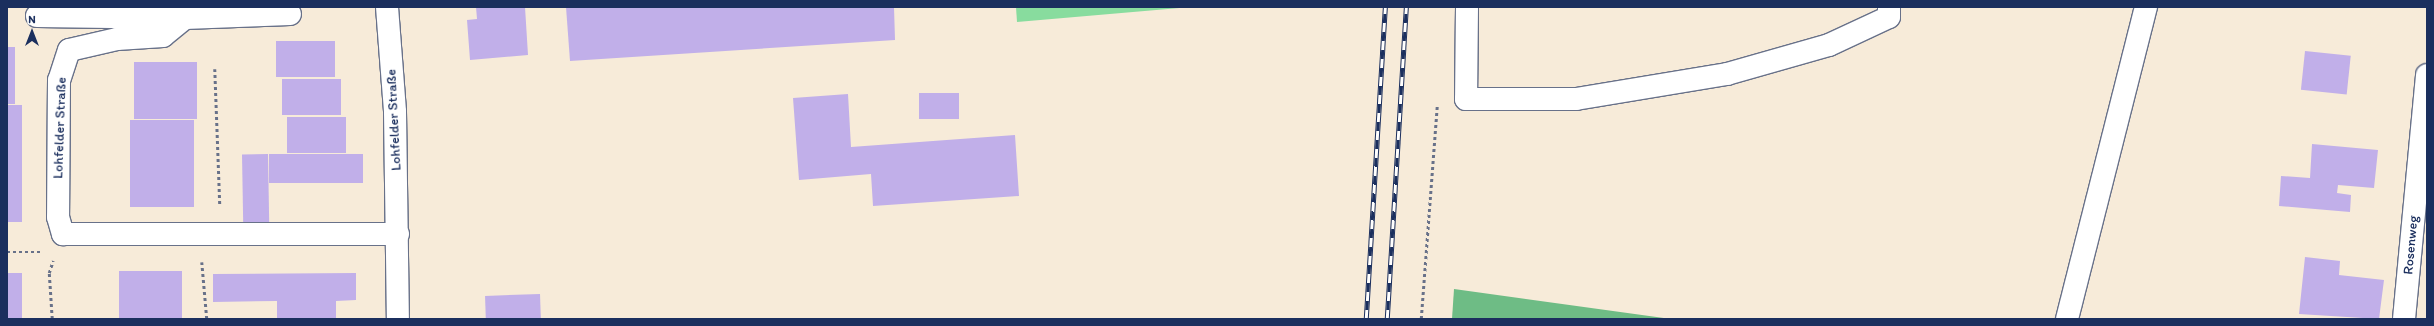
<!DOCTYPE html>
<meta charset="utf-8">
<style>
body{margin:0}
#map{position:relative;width:2434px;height:326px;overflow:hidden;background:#f7ebd9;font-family:Itim,sans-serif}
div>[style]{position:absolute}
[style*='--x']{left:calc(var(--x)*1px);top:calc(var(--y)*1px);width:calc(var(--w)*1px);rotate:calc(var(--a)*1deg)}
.green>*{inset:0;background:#88dc9e}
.forest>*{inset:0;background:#6ebc85}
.building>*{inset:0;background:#c1afe9;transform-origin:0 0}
.path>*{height:2.5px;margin-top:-1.25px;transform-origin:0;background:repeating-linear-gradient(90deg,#687189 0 3px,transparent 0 6px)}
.roads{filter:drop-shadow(1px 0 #687189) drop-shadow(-1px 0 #687189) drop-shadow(0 1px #687189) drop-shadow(0 -1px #687189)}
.minor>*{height:22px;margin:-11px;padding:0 11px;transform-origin:11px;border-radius:11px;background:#fff}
.major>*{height:22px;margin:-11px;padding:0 11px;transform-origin:11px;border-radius:11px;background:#fff}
.rail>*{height:4.5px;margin-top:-2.25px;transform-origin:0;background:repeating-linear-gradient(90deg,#fff 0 9px,#1b2f5e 0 18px);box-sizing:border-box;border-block:1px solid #1b2f5e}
span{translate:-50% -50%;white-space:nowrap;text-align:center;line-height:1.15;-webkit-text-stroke:3.5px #fff;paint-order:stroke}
.street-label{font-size:14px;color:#1b2f5e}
.frame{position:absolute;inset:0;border:8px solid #1b2f5e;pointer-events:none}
.north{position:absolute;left:12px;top:12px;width:40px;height:40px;-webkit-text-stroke:3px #fff;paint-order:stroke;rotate:0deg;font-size:11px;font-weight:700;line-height:16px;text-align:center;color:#1b2f5e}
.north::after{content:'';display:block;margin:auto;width:14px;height:18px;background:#1b2f5e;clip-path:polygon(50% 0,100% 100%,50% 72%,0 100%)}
</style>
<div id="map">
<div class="green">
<div style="clip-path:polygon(1016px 7px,1191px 7px,1017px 22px)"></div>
</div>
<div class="forest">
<div style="clip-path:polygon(1454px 289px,1671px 319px,1452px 319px)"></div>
</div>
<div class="building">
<div style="clip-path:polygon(476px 7px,525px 7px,528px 55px,470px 60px,467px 20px,477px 19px)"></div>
<div style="clip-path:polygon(566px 7px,894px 7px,895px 40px,570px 61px)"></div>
<div style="left:276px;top:41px;width:59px;height:36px"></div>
<div style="left:7px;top:47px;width:8px;height:57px"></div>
<div style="left:2305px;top:51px;width:46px;height:39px;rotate:6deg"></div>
<div style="left:134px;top:62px;width:63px;height:57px"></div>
<div style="left:282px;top:79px;width:59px;height:36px"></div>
<div style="left:959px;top:93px;width:26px;height:40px;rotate:90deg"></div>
<div style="clip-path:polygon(848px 94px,851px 147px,1015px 135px,1019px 196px,873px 206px,871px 174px,799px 180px,793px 98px)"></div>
<div style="left:7px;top:105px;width:15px;height:117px"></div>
<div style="left:287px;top:117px;width:59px;height:36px"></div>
<div style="left:130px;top:120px;width:64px;height:87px"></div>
<div style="clip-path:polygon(2312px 144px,2378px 150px,2374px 188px,2338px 185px,2337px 193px,2351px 195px,2350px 212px,2279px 206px,2281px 176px,2310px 178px)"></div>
<div style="left:268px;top:154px;width:68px;height:26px;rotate:89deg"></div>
<div style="left:269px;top:154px;width:94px;height:29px"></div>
<div style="clip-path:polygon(2305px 257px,2340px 261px,2339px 275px,2384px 280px,2379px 319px,2299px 314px)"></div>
<div style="left:119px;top:271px;width:63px;height:48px"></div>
<div style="left:7px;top:273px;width:15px;height:46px"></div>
<div style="clip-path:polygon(356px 273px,356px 300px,336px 301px,336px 319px,277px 319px,277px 301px,213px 302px,213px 274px)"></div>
<div style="left:540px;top:294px;width:25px;height:55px;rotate:88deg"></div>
</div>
<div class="path">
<div style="--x:215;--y:69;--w:137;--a:87.9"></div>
<div style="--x:7;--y:252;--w:33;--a:0"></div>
<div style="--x:202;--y:262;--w:57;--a:85"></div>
<div style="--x:52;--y:319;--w:46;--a:-93.7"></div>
<div style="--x:49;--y:273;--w:13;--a:-72"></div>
<div style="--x:1421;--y:319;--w:215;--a:-85.7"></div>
</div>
<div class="roads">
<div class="minor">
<div style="--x:387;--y:7;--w:105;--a:85.6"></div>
<div style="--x:395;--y:112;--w:207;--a:89.2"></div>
<div style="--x:1467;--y:7;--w:92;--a:90.6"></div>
<div style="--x:1466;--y:99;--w:110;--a:0"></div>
<div style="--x:1576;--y:99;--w:153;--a:-9.4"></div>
<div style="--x:1727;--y:74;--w:106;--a:-15.9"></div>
<div style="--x:1829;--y:45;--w:66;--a:-25"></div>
<div style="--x:1889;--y:17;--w:10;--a:-90"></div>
<div style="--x:37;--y:16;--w:148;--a:0.8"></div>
<div style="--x:185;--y:18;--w:105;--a:-2.2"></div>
<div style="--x:185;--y:18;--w:28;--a:141"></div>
<div style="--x:163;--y:36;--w:46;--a:176.3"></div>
<div style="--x:117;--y:39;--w:49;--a:167.1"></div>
<div style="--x:69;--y:50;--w:32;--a:108"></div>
<div style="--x:59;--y:80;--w:137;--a:90.4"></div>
<div style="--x:58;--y:217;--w:18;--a:74"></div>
<div style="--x:63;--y:234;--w:335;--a:0"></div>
<div style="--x:2404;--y:319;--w:245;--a:-84.6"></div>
</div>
<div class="major">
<div style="--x:2067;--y:319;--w:322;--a:-75.8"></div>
</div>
</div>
<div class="rail">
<div style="--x:1366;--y:319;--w:313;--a:-86.5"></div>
<div style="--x:1387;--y:319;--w:313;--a:-86.5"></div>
</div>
<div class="street-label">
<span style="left:394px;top:120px;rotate:-93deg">Lohfelder Straße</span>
<span style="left:60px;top:128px;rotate:-88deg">Lohfelder Straße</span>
<span style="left:2411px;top:245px;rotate:-85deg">Rosenweg</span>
</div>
<div class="frame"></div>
<div class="north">N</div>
</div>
